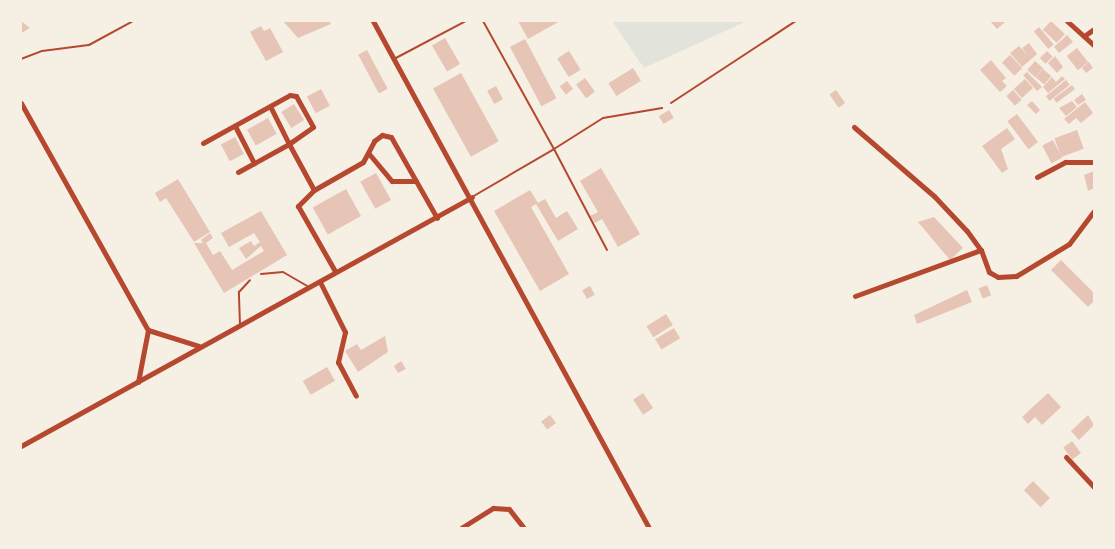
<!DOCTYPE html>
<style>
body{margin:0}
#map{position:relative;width:1115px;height:549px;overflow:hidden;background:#f6efe4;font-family:Mulish,sans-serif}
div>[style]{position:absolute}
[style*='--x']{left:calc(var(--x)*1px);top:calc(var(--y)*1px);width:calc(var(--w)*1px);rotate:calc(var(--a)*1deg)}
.green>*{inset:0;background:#e2e4dc}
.building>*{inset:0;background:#e6c5b7;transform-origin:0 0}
.service>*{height:2px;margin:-1px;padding:0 1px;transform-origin:1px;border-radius:1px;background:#b5482f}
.minor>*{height:5px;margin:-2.5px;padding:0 2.5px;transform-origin:2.5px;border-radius:2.5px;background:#b5482f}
span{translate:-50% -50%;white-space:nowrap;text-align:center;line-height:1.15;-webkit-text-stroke:4.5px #f6efe4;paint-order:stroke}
.frame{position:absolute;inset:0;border:22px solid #f6efe4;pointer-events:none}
</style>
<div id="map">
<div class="green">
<div style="clip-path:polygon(612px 21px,747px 21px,644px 68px)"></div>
</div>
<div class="building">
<div style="clip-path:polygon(21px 21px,30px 28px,21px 33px)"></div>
<div style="clip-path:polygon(283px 21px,329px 21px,331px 24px,298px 38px)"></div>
<div style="clip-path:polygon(518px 21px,560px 21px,528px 39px)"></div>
<div style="clip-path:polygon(990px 21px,1006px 21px,997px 29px)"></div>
<div style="left:1051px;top:21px;width:19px;height:12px;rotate:43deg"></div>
<div style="clip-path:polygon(261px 26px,264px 31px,270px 28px,283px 52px,266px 61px,250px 32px)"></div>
<div style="left:1039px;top:27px;width:23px;height:7px;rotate:50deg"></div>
<div style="clip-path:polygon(1067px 35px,1073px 42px,1059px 53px,1054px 47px)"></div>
<div style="left:445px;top:38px;width:30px;height:15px;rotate:60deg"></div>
<div style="left:525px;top:39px;width:67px;height:17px;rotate:62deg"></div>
<div style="clip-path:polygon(1029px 43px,1037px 54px,1022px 67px,1010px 53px,1019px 46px,1029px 57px,1022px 48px)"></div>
<div style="left:1077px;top:48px;width:18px;height:13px;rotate:52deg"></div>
<div style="left:367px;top:50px;width:44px;height:10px;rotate:62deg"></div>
<div style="left:569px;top:51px;width:22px;height:14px;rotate:58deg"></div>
<div style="left:1047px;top:51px;width:8px;height:10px;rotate:45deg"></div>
<div style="left:1010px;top:55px;width:18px;height:11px;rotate:47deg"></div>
<div style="clip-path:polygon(1055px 56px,1063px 67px,1057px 73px,1048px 63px)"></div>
<div style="clip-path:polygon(991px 60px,1006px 78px,1002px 81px,1007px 86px,1000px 92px,980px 70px)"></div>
<div style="left:1035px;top:61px;width:11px;height:12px;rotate:41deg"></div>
<div style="clip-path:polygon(1089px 62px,1093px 68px,1086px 73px,1082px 68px)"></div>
<div style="left:633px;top:68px;width:15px;height:29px;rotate:58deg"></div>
<div style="left:1043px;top:69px;width:11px;height:11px;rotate:41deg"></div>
<div style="clip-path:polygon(1027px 72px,1042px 87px,1037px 91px,1023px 75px)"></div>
<div style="left:461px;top:73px;width:78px;height:32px;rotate:61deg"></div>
<div style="clip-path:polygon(1062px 76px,1065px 79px,1048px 93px,1043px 87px,1052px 77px,1056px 82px)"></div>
<div style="left:585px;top:78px;width:17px;height:11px;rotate:54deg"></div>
<div style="left:1025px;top:79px;width:12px;height:15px;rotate:48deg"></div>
<div style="left:1066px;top:80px;width:6px;height:26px;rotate:51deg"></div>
<div style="left:567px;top:81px;width:10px;height:9px;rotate:53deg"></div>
<div style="left:1072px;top:85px;width:5px;height:23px;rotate:53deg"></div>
<div style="left:496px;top:86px;width:15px;height:10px;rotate:62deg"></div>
<div style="left:321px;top:89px;width:19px;height:16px;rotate:62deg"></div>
<div style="left:836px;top:90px;width:16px;height:8px;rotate:55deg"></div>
<div style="left:1013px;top:90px;width:13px;height:9px;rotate:48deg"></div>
<div style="clip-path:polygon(1082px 94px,1086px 100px,1078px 105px,1074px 100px)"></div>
<div style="clip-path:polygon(1032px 101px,1040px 110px,1036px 114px,1027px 105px)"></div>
<div style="clip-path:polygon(1072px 101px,1077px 107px,1066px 116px,1059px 108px)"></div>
<div style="clip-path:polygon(1085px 102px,1093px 113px,1081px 123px,1076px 118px,1069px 124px,1064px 119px)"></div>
<div style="left:294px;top:104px;width:19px;height:15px;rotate:58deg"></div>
<div style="left:669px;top:110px;width:9px;height:12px;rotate:58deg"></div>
<div style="left:1017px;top:114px;width:35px;height:12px;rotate:53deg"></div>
<div style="left:268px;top:118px;width:18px;height:24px;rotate:61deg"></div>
<div style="clip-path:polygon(1007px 128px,1015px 139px,1001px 149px,1008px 169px,1002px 173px,982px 146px)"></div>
<div style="left:1077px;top:130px;width:20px;height:24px;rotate:70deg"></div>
<div style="left:235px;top:137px;width:19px;height:16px;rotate:62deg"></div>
<div style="left:1053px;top:140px;width:20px;height:12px;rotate:63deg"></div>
<div style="clip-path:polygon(601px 168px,640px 234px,618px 247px,602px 219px,595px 223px,590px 216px,598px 212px,580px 181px)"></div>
<div style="clip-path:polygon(1094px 171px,1094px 188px,1088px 191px,1084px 175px)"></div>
<div style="left:376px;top:173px;width:31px;height:18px;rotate:61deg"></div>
<div style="clip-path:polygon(178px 179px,210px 232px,194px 242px,166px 198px,160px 202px,155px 193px)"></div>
<div style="left:346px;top:189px;width:31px;height:38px;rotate:61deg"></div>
<div style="clip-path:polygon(530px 190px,538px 203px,531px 207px,569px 274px,540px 291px,494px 211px)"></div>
<div style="clip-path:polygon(545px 199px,556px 218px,567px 211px,578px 229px,558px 241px,536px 204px)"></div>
<div style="clip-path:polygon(261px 211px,287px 255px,224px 293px,194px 243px,203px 243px,201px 240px,210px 233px,213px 238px,206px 243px,213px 255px,220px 251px,232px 270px,264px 251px,261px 246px,246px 259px,239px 248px,251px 241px,254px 246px,260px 242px,254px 233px,229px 247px,221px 233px)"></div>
<div style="clip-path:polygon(934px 217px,963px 248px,950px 260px,918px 222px)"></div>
<div style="clip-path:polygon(1061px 260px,1094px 293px,1094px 301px,1088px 307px,1051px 270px)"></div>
<div style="left:987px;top:285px;width:11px;height:9px;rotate:68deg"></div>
<div style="left:590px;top:286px;width:10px;height:9px;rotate:61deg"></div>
<div style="clip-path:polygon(967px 290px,972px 302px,917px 324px,914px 315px)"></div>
<div style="left:666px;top:314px;width:13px;height:23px;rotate:58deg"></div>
<div style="left:674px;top:328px;width:12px;height:22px;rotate:59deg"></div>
<div style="clip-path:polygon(385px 336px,388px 352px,358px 372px,345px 351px,357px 344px,361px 350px)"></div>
<div style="clip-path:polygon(401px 361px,406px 369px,398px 373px,394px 366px)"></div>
<div style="left:327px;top:367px;width:16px;height:28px;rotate:60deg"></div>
<div style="left:643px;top:393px;width:18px;height:12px;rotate:56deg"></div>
<div style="clip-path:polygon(1048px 393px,1061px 407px,1042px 425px,1035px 417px,1028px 424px,1022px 417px)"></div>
<div style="left:550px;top:415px;width:10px;height:11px;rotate:53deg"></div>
<div style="clip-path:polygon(1088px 415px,1094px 425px,1079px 440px,1071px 431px)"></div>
<div style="left:1072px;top:441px;width:15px;height:11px;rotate:53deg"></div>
<div style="left:1033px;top:481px;width:24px;height:13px;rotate:45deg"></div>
</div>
<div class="service">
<div style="--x:483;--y:21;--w:146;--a:61"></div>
<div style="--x:554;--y:149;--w:58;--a:-32.3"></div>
<div style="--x:603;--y:118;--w:60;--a:-9.6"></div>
<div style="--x:21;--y:59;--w:22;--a:-21"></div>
<div style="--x:42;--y:51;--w:47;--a:-7.3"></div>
<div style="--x:89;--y:45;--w:50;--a:-28.6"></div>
<div style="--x:394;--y:59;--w:81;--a:-27.8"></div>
<div style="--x:671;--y:103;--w:149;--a:-33.3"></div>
<div style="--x:472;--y:197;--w:95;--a:-30.3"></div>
<div style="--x:554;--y:149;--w:114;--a:62.3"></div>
<div style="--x:261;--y:274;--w:22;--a:-5"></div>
<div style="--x:283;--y:272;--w:28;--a:30"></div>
<div style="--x:240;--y:325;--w:33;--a:-92"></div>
<div style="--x:239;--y:292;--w:16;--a:-47"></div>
</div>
<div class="minor">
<div style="--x:373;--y:21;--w:577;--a:61.44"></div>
<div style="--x:1067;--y:21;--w:36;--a:42"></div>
<div style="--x:1084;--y:36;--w:12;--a:-35"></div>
<div style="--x:21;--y:103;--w:260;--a:60.8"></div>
<div style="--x:148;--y:330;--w:53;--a:17.4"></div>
<div style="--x:235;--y:126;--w:42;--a:62.8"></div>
<div style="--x:854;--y:127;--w:106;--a:40.8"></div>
<div style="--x:934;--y:196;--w:48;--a:46.7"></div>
<div style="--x:967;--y:231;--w:24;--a:54"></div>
<div style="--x:981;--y:250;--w:23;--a:70"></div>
<div style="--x:989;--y:272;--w:10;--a:29"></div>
<div style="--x:998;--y:277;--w:18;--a:-3"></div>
<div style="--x:1016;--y:276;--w:62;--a:-31.1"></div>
<div style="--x:1069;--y:244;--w:41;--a:-52.9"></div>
<div style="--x:203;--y:143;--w:99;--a:-28.9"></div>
<div style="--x:290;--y:95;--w:6;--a:9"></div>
<div style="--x:296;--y:96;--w:35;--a:61"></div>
<div style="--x:313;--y:127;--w:29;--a:145"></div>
<div style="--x:289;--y:144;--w:52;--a:61.5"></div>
<div style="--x:314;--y:190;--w:56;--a:-29.7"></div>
<div style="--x:363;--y:162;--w:24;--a:-62"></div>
<div style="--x:374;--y:141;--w:10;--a:-37"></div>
<div style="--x:382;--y:135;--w:9;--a:13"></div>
<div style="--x:391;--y:137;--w:93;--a:60.4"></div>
<div style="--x:370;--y:155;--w:34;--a:50"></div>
<div style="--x:392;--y:181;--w:24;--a:0"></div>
<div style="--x:238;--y:172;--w:58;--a:-28.8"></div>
<div style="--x:289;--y:144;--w:42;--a:-116.6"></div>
<div style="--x:1037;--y:177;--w:32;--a:-28"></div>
<div style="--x:1065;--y:162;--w:29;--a:0"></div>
<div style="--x:314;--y:190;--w:23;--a:135"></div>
<div style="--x:298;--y:206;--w:75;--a:60.4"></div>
<div style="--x:320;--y:282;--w:56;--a:63.4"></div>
<div style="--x:345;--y:332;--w:31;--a:103"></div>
<div style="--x:338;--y:362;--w:38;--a:62"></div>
<div style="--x:855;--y:296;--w:134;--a:-20.1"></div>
<div style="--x:138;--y:382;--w:53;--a:-79.1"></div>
<div style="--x:21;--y:446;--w:515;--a:-28.9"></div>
<div style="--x:1066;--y:457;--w:41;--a:47"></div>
<div style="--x:461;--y:528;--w:38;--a:-32"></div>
<div style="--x:493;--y:508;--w:16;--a:4"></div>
<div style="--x:509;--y:509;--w:24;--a:52"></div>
</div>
<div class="frame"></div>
</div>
